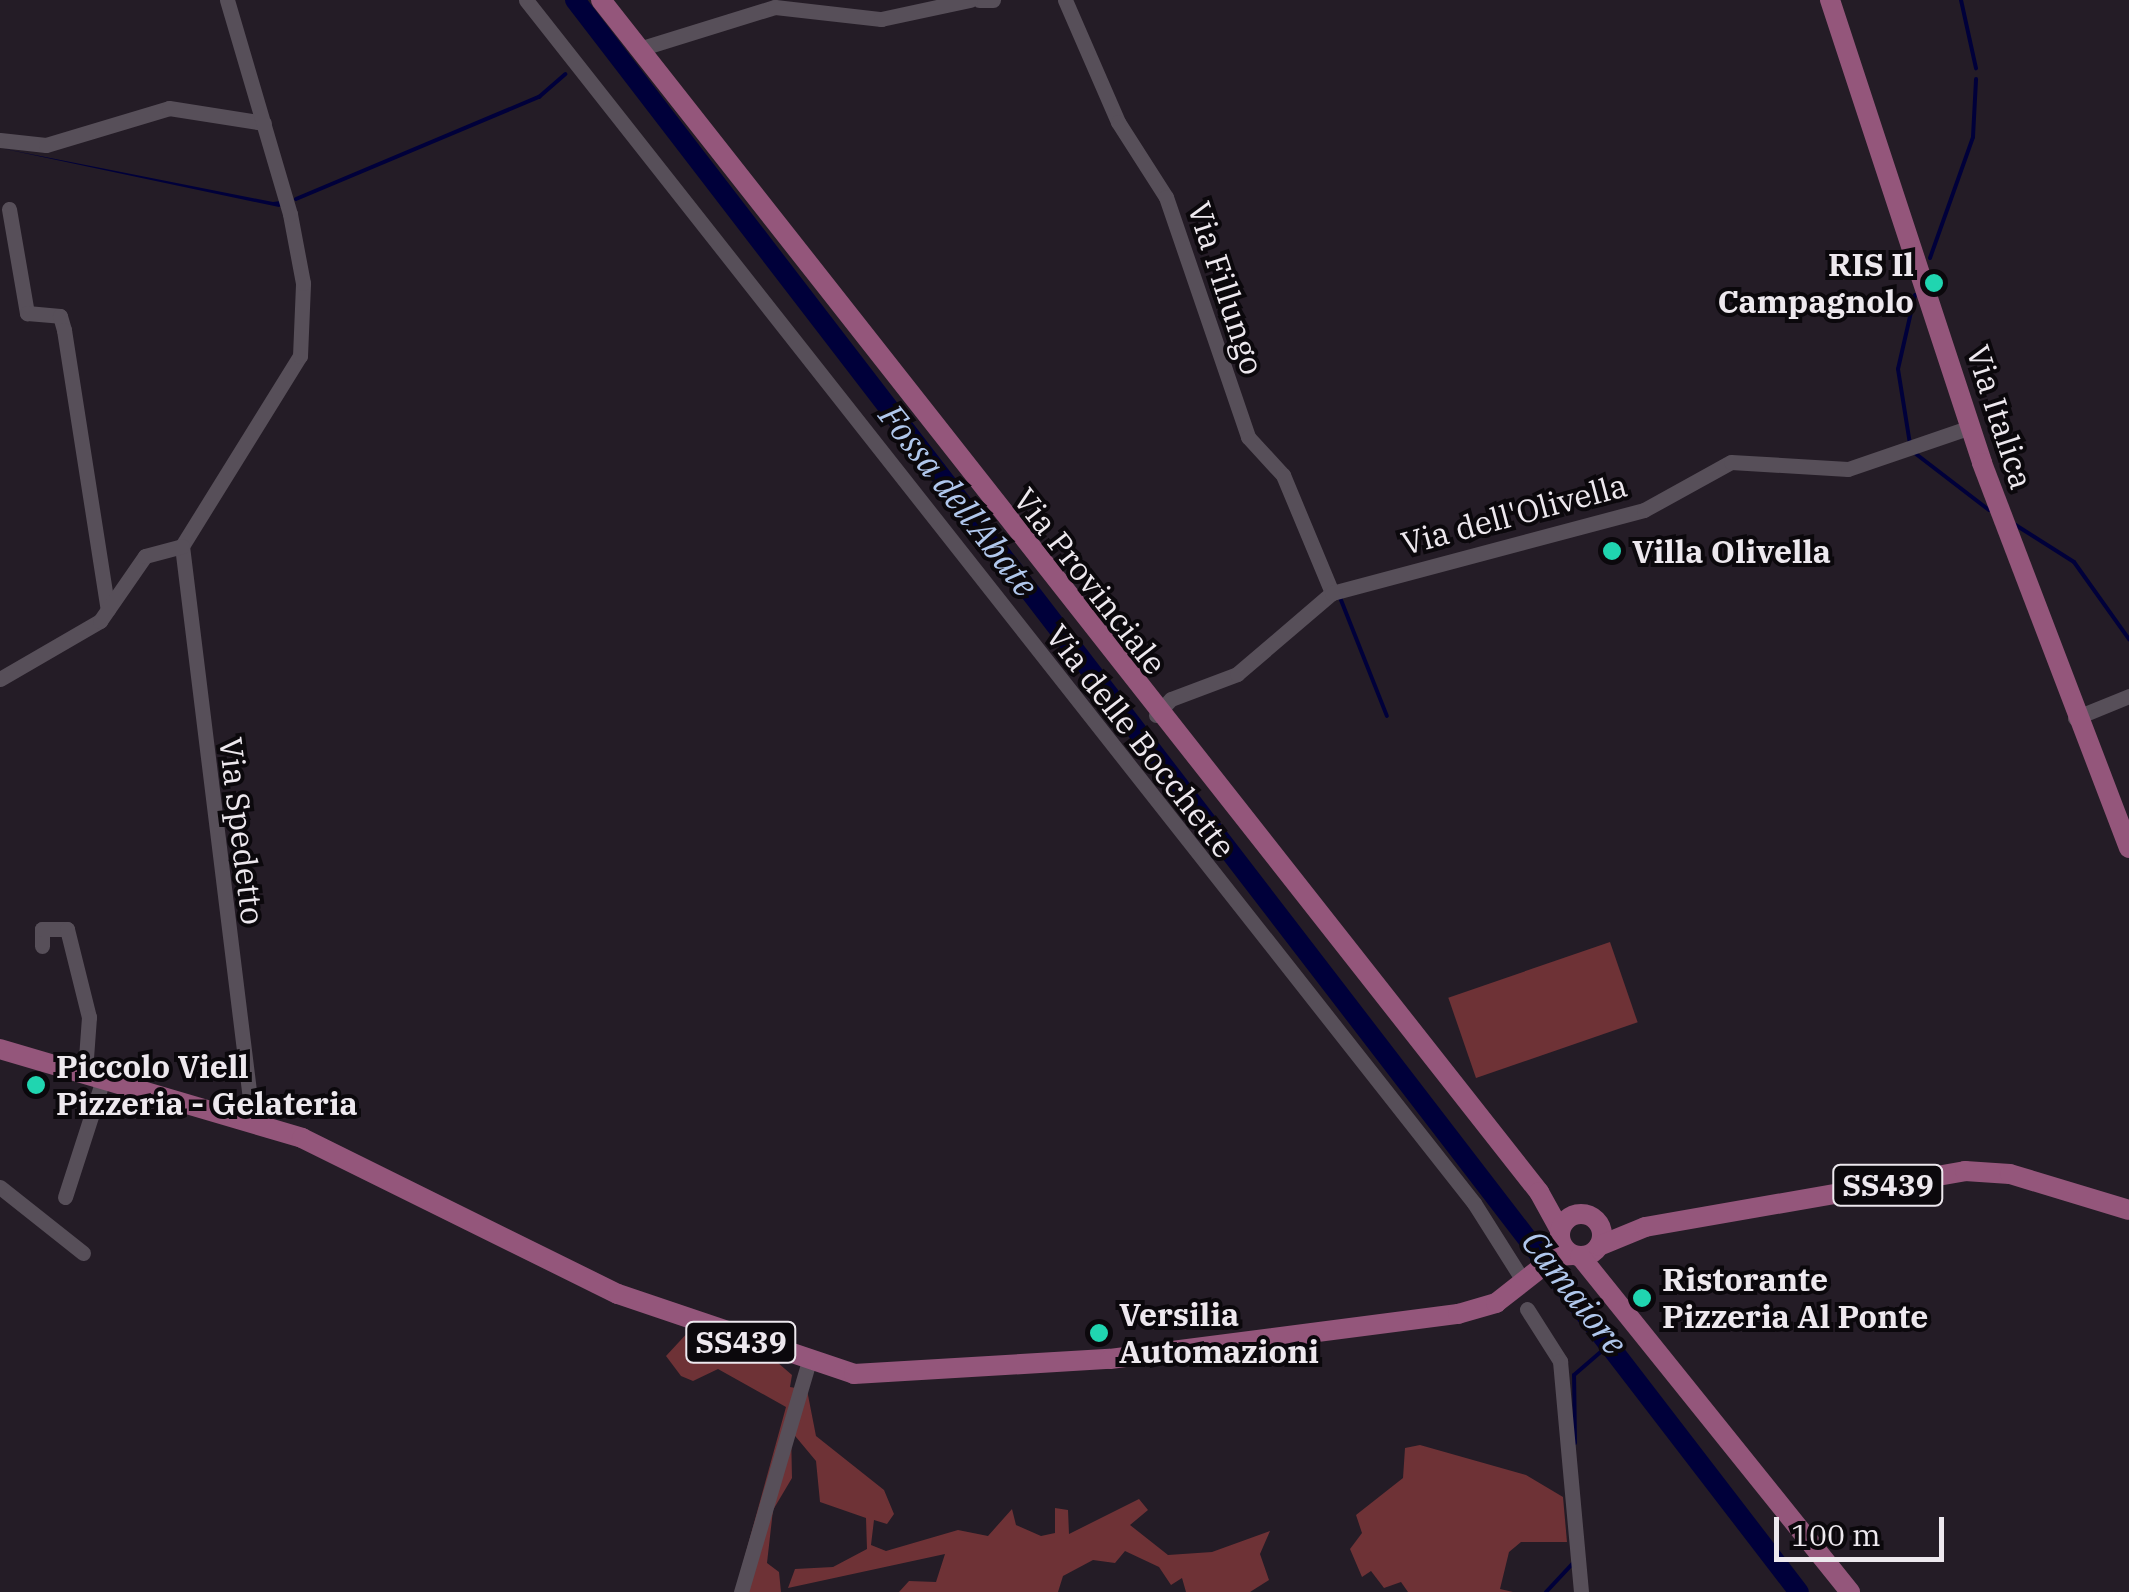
<!DOCTYPE html>
<style>
body{margin:0}
#map{position:relative;width:2129px;height:1592px;overflow:hidden;background:#241c26;font-family:"IBM Plex Serif",serif}
div>[style]{position:absolute}
[style*='--x']{left:calc(var(--x)*1px);top:calc(var(--y)*1px);width:calc(var(--w)*1px);rotate:calc(var(--a)*1deg)}
.green>*{inset:0;background:#6e3236;transform-origin:0 0}
.water>*{inset:0;background:#00003a}
.stream>*{height:4px;margin:-2px;padding:0 2px;transform-origin:2px;border-radius:2px;background:#00003a}
.river>*{height:20px;margin:-10px;padding:0 10px;transform-origin:10px;border-radius:10px;background:#00003a}
.minor>*{height:15px;margin:-7.5px;padding:0 7.5px;transform-origin:7.5px;border-radius:7.5px;background:#574f59}
.major>*{height:20px;margin:-10px;padding:0 10px;transform-origin:10px;border-radius:10px;background:#94567b}
.major>.ring{margin:-10px;padding:0;box-sizing:content-box;background:none;border:20px solid #94567b;border-radius:50%}
.dots>*{width:28px;height:28px;translate:-50% -50%;box-sizing:border-box;border:5px solid #0b080c;border-radius:50%}
span{translate:-50% -50%;white-space:nowrap;text-align:center;line-height:1.15;-webkit-text-stroke:8px #0b080c;paint-order:stroke}
.shield-label span{padding:2px 8px;background:#0b080c;border:2px solid;border-radius:8px;-webkit-text-stroke-width:0}
.shield-label{font-size:30px;color:#ede8ee;font-weight:700}
.poi-label{font-size:32px;color:#ede8ee;font-weight:700}
.right{translate:-100% -50%;text-align:right}
.left{translate:0 -50%;text-align:left}
.street-label{font-size:32px;color:#ede8ee}
.water-label{font-size:35px;color:#b0c7ec;font-style:italic}
.scale{position:absolute;left:1774px;top:1517px;width:170px;height:45px;box-sizing:border-box;border:5px solid #ede8ee;border-top:0;padding-left:12px;font-size:30px;line-height:35px;white-space:nowrap;color:#ede8ee;-webkit-text-stroke:8px #0b080c;paint-order:stroke}
</style>
<div id="map">
<div class="green">
<div style="left:1610px;top:942px;width:85px;height:171px;rotate:71deg"></div>
<div style="clip-path:polygon(691px 1329px,698px 1339px,770px 1356px,792px 1375px,790px 1387px,807px 1390px,816px 1436px,884px 1490px,894px 1514px,887px 1524px,874px 1520px,871px 1545px,886px 1551px,958px 1530px,988px 1536px,1012px 1509px,1016px 1525px,1041px 1536px,1055px 1533px,1055px 1508px,1068px 1510px,1069px 1534px,1139px 1499px,1148px 1510px,1130px 1525px,1168px 1555px,1212px 1552px,1270px 1531px,1260px 1554px,1269px 1580px,1250px 1592px,1186px 1592px,1182px 1578px,1171px 1585px,1159px 1567px,1125px 1551px,1115px 1563px,1093px 1560px,1063px 1576px,1058px 1592px,899px 1592px,909px 1581px,936px 1582px,945px 1554px,788px 1588px,795px 1569px,833px 1567px,867px 1549px,866px 1518px,820px 1502px,816px 1461px,791px 1431px,792px 1478px,773px 1510px,767px 1563px,779px 1572px,781px 1592px,735px 1592px,786px 1407px,718px 1369px,693px 1381px,681px 1376px,666px 1356px)"></div>
<div style="clip-path:polygon(1420px 1445px,1526px 1475px,1563px 1497px,1567px 1542px,1521px 1542px,1509px 1552px,1500px 1589px,1513px 1592px,1408px 1592px,1401px 1582px,1384px 1588px,1371px 1571px,1362px 1577px,1350px 1549px,1362px 1533px,1356px 1515px,1403px 1478px,1405px 1448px)"></div>
</div>
<div class="water">
<div style="clip-path:polygon(0 148px,273px 202px,296px 199px,279px 207px)"></div>
</div>
<div class="stream">
<div style="--x:1961;--y:0;--w:70;--a:77.6"></div>
<div style="--x:296;--y:199;--w:264;--a:-22.8"></div>
<div style="--x:539;--y:97;--w:35;--a:-41"></div>
<div style="--x:1930;--y:258;--w:128;--a:-70.4"></div>
<div style="--x:1973;--y:137;--w:58;--a:-87"></div>
<div style="--x:1910;--y:444;--w:76;--a:-99.1"></div>
<div style="--x:1898;--y:369;--w:76;--a:-77.1"></div>
<div style="--x:1916;--y:454;--w:92;--a:37.5"></div>
<div style="--x:2014;--y:524;--w:71;--a:32.3"></div>
<div style="--x:2074;--y:562;--w:95;--a:54.5"></div>
<div style="--x:1339;--y:595;--w:130;--a:68.4"></div>
<div style="--x:1575;--y:1443;--w:68;--a:-90.8"></div>
<div style="--x:1574;--y:1375;--w:49;--a:-40.9"></div>
<div style="--x:1546;--y:1592;--w:42;--a:-46.9"></div>
</div>
<div class="river">
<div style="--x:575;--y:0;--w:2008;--a:52.45"></div>
</div>
<div class="minor">
<div style="--x:526;--y:0;--w:1532;--a:51.76"></div>
<div style="--x:1474;--y:1203;--w:93;--a:57.7"></div>
<div style="--x:979;--y:0;--w:14;--a:0"></div>
<div style="--x:1065;--y:0;--w:133;--a:66.5"></div>
<div style="--x:1118;--y:122;--w:89;--a:57.4"></div>
<div style="--x:1166;--y:197;--w:254;--a:71.1"></div>
<div style="--x:1248;--y:437;--w:52;--a:47.4"></div>
<div style="--x:1283;--y:475;--w:128;--a:67.4"></div>
<div style="--x:639;--y:49;--w:142;--a:-17.2"></div>
<div style="--x:775;--y:7;--w:107;--a:6.5"></div>
<div style="--x:881;--y:19;--w:91;--a:-12.1"></div>
<div style="--x:0;--y:140;--w:46;--a:6.2"></div>
<div style="--x:46;--y:145;--w:128;--a:-16.7"></div>
<div style="--x:169;--y:108;--w:96;--a:9"></div>
<div style="--x:9;--y:209;--w:106;--a:80.2"></div>
<div style="--x:27;--y:313;--w:33;--a:5"></div>
<div style="--x:60;--y:316;--w:15;--a:74"></div>
<div style="--x:64;--y:330;--w:283;--a:81.1"></div>
<div style="--x:182;--y:546;--w:224;--a:-58.2"></div>
<div style="--x:300;--y:356;--w:73;--a:-87.6"></div>
<div style="--x:303;--y:283;--w:70;--a:-100.7"></div>
<div style="--x:290;--y:214;--w:223;--a:-106.4"></div>
<div style="--x:182;--y:546;--w:581;--a:82.99"></div>
<div style="--x:0;--y:679;--w:116;--a:-30.1"></div>
<div style="--x:100;--y:621;--w:79;--a:-55.3"></div>
<div style="--x:145;--y:556;--w:38;--a:-15"></div>
<div style="--x:1156;--y:715;--w:22;--a:-47"></div>
<div style="--x:1171;--y:699;--w:71;--a:-20.7"></div>
<div style="--x:1237;--y:674;--w:125;--a:-40.5"></div>
<div style="--x:1332;--y:593;--w:323;--a:-14.9"></div>
<div style="--x:1644;--y:510;--w:99;--a:-28.9"></div>
<div style="--x:1731;--y:462;--w:117;--a:3.4"></div>
<div style="--x:1848;--y:469;--w:130;--a:-18.9"></div>
<div style="--x:2075;--y:718;--w:58;--a:-22.2"></div>
<div style="--x:42;--y:946;--w:17;--a:-90"></div>
<div style="--x:42;--y:929;--w:25;--a:0"></div>
<div style="--x:67;--y:929;--w:91;--a:76"></div>
<div style="--x:89;--y:1017;--w:55;--a:94.2"></div>
<div style="--x:0;--y:1187;--w:106;--a:38.5"></div>
<div style="--x:65;--y:1197;--w:124;--a:-72.1"></div>
<div style="--x:1527;--y:1309;--w:62;--a:57.6"></div>
<div style="--x:1560;--y:1361;--w:232;--a:84.8"></div>
<div style="--x:741;--y:1592;--w:237;--a:-73.6"></div>
</div>
<div class="major">
<div style="--x:601;--y:0;--w:1517;--a:51.8"></div>
<div style="--x:1539;--y:1192;--w:43;--a:61.1"></div>
<div style="--x:1830;--y:0;--w:487;--a:71.8"></div>
<div style="--x:1982;--y:463;--w:412;--a:69.1"></div>
<div style="--x:0;--y:1049;--w:315;--a:16.4"></div>
<div style="--x:302;--y:1138;--w:352;--a:26.3"></div>
<div style="--x:618;--y:1294;--w:249;--a:18.7"></div>
<div style="--x:854;--y:1374;--w:256;--a:-3.4"></div>
<div style="--x:1110;--y:1359;--w:351;--a:-7.4"></div>
<div style="--x:1458;--y:1314;--w:40;--a:-16"></div>
<div style="--x:1496;--y:1303;--w:76;--a:-38.1"></div>
<div style="--x:1556;--y:1256;--w:17;--a:-3"></div>
<div class="ring" style="left:1560px;top:1214px;width:22px;height:22px"></div>
<div style="--x:1599;--y:1246;--w:50;--a:-22.4"></div>
<div style="--x:1645;--y:1227;--w:325;--a:-9.9"></div>
<div style="--x:1965;--y:1171;--w:45;--a:3.8"></div>
<div style="--x:2010;--y:1174;--w:124;--a:16.8"></div>
<div style="--x:1580;--y:1256;--w:431;--a:51.2"></div>
</div>
<div class="dots">
<div style="left:1934px;top:283px;background:#20d5b0"></div>
<div style="left:1612px;top:551px;background:#20d5b0"></div>
<div style="left:36px;top:1085px;background:#20d5b0"></div>
<div style="left:1642px;top:1298px;background:#20d5b0"></div>
<div style="left:1099px;top:1333px;background:#20d5b0"></div>
</div>
<div class="shield-label">
<span style="left:1888px;top:1185px">SS439</span>
<span style="left:741px;top:1342px">SS439</span>
</div>
<div class="poi-label">
<span class="right" style="left:1914px;top:283px">RIS Il<br>Campagnolo</span>
<span class="left" style="left:1632px;top:551px">Villa Olivella</span>
<span class="left" style="left:56px;top:1085px">Piccolo Viell<br>Pizzeria - Gelateria</span>
<span class="left" style="left:1662px;top:1298px">Ristorante<br>Pizzeria Al Ponte</span>
<span class="left" style="left:1119px;top:1333px">Versilia<br>Automazioni</span>
</div>
<div class="street-label">
<span style="left:1226px;top:288px;rotate:72deg">Via Fillungo</span>
<span style="left:2000px;top:417px;rotate:72deg">Via Italica</span>
<span style="left:1514px;top:514px;rotate:-15deg">Via dell'Olivella</span>
<span style="left:1090px;top:581px;rotate:52deg">Via Provinciale</span>
<span style="left:1141px;top:741px;rotate:52deg">Via delle Bocchette</span>
<span style="left:242px;top:831px;rotate:83deg">Via Spedetto</span>
</div>
<div class="water-label">
<span style="left:959px;top:500px;rotate:52deg">Fossa dell'Abate</span>
<span style="left:1575px;top:1292px;rotate:52deg">Camaiore</span>
</div>
<div class="scale">100 m</div>
</div>
